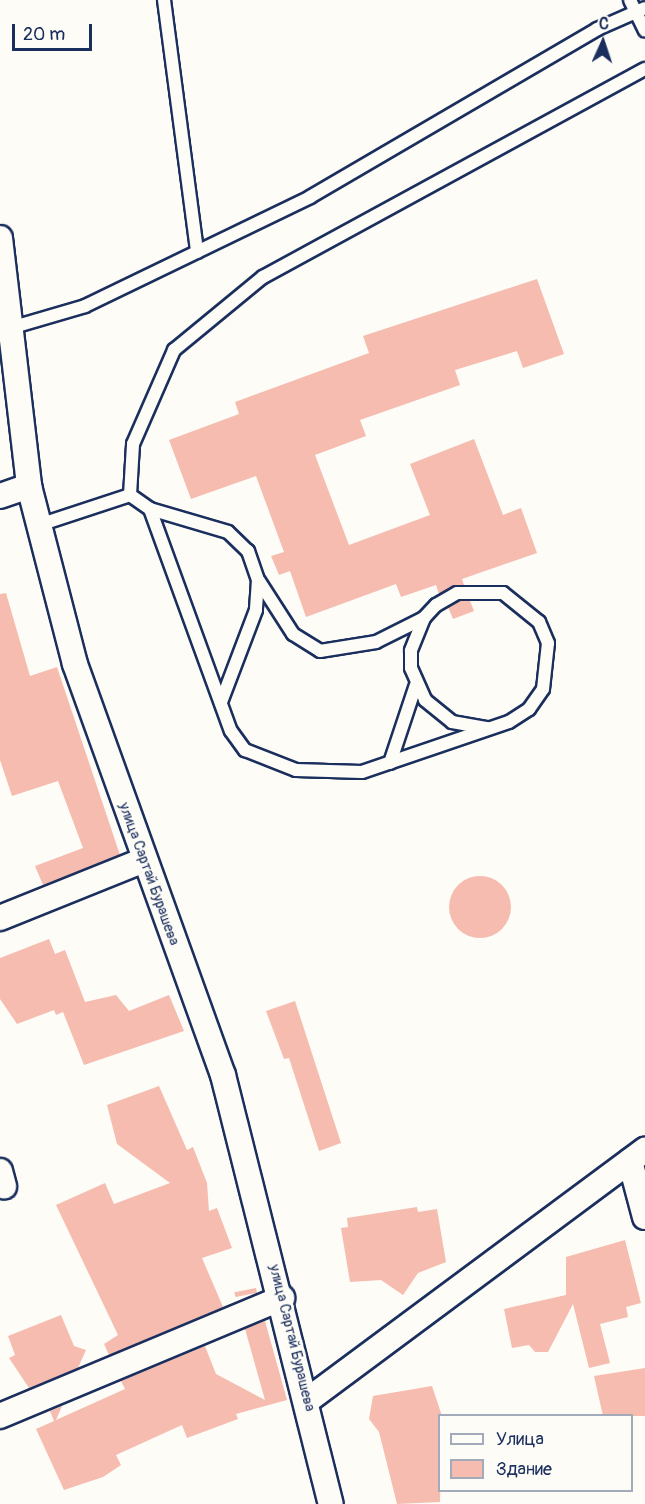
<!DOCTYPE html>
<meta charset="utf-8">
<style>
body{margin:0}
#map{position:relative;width:645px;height:1504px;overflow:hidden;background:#fdfcf7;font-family:Pangolin,sans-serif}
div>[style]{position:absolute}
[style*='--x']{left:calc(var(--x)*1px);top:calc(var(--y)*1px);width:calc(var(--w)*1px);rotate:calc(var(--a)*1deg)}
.building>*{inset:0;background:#f6bcaf;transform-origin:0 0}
.round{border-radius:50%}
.roads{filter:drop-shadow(2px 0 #1b2f5e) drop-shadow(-2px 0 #1b2f5e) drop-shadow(0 2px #1b2f5e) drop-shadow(0 -2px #1b2f5e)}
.lane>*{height:12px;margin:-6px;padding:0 6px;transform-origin:6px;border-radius:6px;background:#fdfcf7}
.street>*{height:24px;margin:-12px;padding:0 12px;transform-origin:12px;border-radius:12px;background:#fdfcf7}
span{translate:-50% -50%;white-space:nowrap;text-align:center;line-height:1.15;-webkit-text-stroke:5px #fdfcf7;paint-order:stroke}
.street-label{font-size:15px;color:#1b2f5e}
.legend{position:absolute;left:438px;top:1414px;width:195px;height:78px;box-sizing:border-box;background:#fdfcf7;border:2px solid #a3aaba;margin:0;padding:8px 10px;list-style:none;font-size:18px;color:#1b2f5e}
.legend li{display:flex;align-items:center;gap:12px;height:30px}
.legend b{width:30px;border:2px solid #a3aaba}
.north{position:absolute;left:573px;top:12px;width:60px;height:60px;-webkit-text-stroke:4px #fdfcf7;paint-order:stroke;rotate:3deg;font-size:16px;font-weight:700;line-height:24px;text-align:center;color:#1b2f5e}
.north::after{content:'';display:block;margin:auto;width:21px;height:27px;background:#1b2f5e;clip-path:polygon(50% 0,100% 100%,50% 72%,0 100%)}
.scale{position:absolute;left:12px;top:24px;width:80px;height:27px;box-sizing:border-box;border:3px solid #1b2f5e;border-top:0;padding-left:8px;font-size:18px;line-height:21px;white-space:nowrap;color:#1b2f5e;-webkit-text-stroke:4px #fdfcf7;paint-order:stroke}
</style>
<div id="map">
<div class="building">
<div style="clip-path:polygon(537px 279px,564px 354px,523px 368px,517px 351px,455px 370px,460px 385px,360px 420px,366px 436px,315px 455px,349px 545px,430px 515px,410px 464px,474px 439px,503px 515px,521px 508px,537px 553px,462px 579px,464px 585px,439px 594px,436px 585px,401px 597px,396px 584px,306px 617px,290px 571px,279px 575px,271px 556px,284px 552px,256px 476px,191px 499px,169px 440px,239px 414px,235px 402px,369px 353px,363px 336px)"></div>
<div style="clip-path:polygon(6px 593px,30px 676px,57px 667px,120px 855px,43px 885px,35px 866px,83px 848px,58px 781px,12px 796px,0 760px,0 594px)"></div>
<div style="clip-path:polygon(459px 601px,470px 601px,474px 611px,453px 619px,448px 607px)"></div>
<div class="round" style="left:449px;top:876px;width:62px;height:62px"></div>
<div style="clip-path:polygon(49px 939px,55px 954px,65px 950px,85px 1002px,116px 995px,129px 1011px,169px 995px,184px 1031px,84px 1065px,63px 1012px,56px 1015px,54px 1010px,17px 1024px,0 999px,0 958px)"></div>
<div style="clip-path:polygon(295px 1001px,341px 1143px,319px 1151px,289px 1058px,284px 1059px,266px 1011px)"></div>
<div style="clip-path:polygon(159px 1086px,187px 1150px,193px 1147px,207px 1183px,209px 1211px,217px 1208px,232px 1248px,202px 1258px,223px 1307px,109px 1355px,104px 1344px,118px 1335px,56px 1205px,105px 1183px,114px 1204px,170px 1183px,117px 1144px,107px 1105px)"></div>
<div style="clip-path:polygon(417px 1207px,418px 1212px,437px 1209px,446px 1262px,418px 1273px,403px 1295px,381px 1280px,350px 1282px,341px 1228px,348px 1227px,347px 1218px)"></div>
<div style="clip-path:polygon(625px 1240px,641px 1303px,626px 1307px,628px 1317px,600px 1324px,610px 1363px,589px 1368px,573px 1304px,548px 1352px,535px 1352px,529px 1345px,512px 1348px,504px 1309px,566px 1295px,566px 1257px)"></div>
<div style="left:256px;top:1288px;width:5px;height:22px;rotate:79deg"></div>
<div style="clip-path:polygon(61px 1315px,74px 1346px,86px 1350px,78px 1368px,29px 1388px,9px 1358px,15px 1355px,8px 1336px)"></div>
<div style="clip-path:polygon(265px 1321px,287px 1400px,236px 1414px,238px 1419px,187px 1438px,182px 1425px,116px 1455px,121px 1465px,103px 1477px,64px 1490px,36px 1429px,54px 1421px,50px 1411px,62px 1406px,56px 1420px,125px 1389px,121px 1381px,205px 1346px,216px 1374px,265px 1400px,245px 1329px)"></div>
<div style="clip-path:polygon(645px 1368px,645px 1416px,603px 1416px,594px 1376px)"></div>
<div style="clip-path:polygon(432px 1386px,442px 1416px,440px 1502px,397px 1504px,379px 1432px,369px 1419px,373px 1396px)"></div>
</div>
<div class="roads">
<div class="lane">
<div style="--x:164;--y:0;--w:254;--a:82.5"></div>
<div style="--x:630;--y:0;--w:34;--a:64"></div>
<div style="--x:10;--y:328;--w:78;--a:-16.3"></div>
<div style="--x:85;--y:306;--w:250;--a:-25.8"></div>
<div style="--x:310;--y:197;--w:333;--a:-30.3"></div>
<div style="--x:597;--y:29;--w:52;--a:-23.6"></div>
<div style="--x:130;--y:495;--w:51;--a:-86.6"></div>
<div style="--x:133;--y:444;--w:103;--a:-66.4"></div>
<div style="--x:174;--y:350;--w:115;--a:-39.4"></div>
<div style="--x:263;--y:277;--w:435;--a:-28.6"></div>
<div style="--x:150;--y:509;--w:81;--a:16.4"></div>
<div style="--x:228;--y:532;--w:28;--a:44"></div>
<div style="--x:248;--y:551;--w:31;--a:71"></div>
<div style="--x:258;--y:580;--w:30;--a:94"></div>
<div style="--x:256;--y:610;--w:98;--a:110.8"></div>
<div style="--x:39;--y:525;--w:96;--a:-18.2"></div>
<div style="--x:130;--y:495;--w:24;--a:35"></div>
<div style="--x:150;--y:509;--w:236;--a:70"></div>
<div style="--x:231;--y:731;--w:24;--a:54"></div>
<div style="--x:245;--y:750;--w:55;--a:21.4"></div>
<div style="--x:296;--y:770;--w:66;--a:1.7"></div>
<div style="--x:362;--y:772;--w:155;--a:-18.8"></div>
<div style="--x:509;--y:722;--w:24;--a:-33"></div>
<div style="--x:529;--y:709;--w:24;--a:-55"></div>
<div style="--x:543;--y:689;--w:46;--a:-83.8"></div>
<div style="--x:548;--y:643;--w:23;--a:-113"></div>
<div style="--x:539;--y:622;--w:46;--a:-141.1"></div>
<div style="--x:503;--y:593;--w:46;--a:180"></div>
<div style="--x:457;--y:593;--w:24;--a:150"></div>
<div style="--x:436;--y:605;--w:18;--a:133"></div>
<div style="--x:424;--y:618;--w:35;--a:112"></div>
<div style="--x:411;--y:651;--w:17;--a:90"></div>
<div style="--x:411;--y:668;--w:35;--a:66"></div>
<div style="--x:425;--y:700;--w:35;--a:39"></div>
<div style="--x:452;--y:722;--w:36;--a:10"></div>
<div style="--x:259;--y:581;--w:63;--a:57.3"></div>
<div style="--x:293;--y:634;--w:32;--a:32"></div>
<div style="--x:320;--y:651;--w:57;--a:-9.1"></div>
<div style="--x:376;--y:642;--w:54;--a:-26.6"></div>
<div style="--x:390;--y:763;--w:82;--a:-71.6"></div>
</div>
<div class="street">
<div style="--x:0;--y:238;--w:250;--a:83.3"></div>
<div style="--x:29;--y:486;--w:184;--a:75.5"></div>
<div style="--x:75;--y:664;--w:437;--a:70.2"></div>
<div style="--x:223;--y:1075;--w:442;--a:75.9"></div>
<div style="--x:0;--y:496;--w:31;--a:-19"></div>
<div style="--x:0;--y:918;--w:153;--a:-21.9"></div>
<div style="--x:630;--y:1161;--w:58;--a:75"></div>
<div style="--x:0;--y:1171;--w:16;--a:75"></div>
<div style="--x:308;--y:1400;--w:420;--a:-36.6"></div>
<div style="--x:0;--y:1416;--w:306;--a:-22.7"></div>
</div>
</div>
<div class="street-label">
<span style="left:149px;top:874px;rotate:70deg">улица Сартай Бурашева</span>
<span style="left:292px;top:1338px;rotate:76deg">улица Сартай Бурашева</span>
</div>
<ul class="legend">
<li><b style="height:8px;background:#fdfcf7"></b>Улица</li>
<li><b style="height:16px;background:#f6bcaf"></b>Здание</li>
</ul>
<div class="north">С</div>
<div class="scale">20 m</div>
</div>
